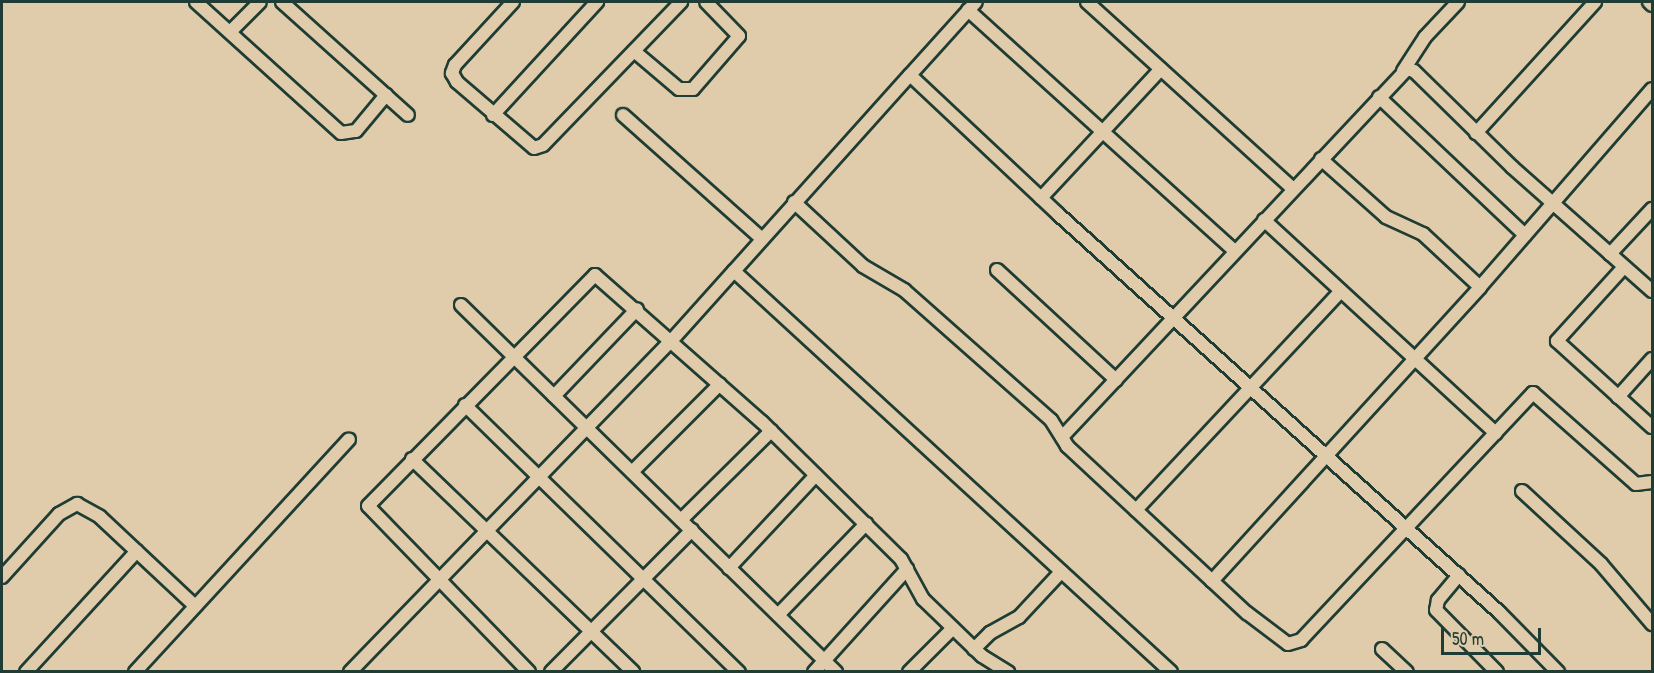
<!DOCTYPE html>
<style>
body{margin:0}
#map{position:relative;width:1654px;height:673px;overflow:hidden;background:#e0ccaa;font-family:"Patrick Hand",sans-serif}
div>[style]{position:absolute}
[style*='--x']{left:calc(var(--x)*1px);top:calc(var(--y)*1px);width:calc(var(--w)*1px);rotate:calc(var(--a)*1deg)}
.roads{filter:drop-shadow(2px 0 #1f3d34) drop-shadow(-2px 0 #1f3d34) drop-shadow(0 2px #1f3d34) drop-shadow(0 -2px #1f3d34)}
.minor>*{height:12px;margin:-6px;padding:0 6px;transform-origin:6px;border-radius:6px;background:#e0ccaa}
span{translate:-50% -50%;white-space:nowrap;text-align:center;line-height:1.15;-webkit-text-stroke:6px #e0ccaa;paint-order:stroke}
.frame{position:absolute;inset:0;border:3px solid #1f3d34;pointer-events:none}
.scale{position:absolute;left:1441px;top:628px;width:100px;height:27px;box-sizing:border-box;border:3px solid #1f3d34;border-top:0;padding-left:8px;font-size:18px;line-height:21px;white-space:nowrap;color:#1f3d34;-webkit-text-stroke:4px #e0ccaa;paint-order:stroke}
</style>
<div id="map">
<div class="roads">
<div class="minor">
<div style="--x:196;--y:2;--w:195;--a:42.1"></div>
<div style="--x:341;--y:133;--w:15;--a:-8"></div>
<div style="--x:356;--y:131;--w:47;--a:-50.2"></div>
<div style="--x:282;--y:2;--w:169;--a:41.9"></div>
<div style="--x:513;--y:2;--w:86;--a:132.6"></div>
<div style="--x:455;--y:65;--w:9;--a:111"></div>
<div style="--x:452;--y:73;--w:10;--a:61"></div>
<div style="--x:457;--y:82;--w:101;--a:40.6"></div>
<div style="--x:534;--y:148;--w:9;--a:-18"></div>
<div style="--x:543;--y:145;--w:199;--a:-46"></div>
<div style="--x:1087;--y:2;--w:278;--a:42.2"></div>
<div style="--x:1649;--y:2;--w:4;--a:45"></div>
<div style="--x:968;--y:10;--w:360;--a:42.1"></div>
<div style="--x:230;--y:32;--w:42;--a:-45"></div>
<div style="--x:634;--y:51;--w:59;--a:40.2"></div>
<div style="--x:679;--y:89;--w:14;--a:0"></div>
<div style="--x:693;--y:89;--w:70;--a:-49"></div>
<div style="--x:739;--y:36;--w:47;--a:-134.1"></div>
<div style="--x:1403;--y:71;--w:40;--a:-57.1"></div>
<div style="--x:1425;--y:37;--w:48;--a:-46.7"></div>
<div style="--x:910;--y:75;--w:98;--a:-47.9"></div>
<div style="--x:1379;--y:97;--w:201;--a:43.4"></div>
<div style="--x:493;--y:115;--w:154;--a:-47.4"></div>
<div style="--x:623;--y:115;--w:186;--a:41.7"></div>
<div style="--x:1476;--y:133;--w:177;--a:-47.7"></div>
<div style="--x:1321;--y:159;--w:87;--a:41.7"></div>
<div style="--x:1386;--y:217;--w:41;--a:24.7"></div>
<div style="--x:1423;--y:234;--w:78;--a:42.9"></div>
<div style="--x:1041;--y:198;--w:176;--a:-47.1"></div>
<div style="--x:794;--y:202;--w:94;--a:42.8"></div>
<div style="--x:863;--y:266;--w:48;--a:30.3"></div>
<div style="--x:904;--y:290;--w:196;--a:41.5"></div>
<div style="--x:1051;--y:420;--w:31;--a:58"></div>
<div style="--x:1067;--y:446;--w:246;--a:42.9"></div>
<div style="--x:1247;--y:613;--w:51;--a:37.1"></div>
<div style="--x:1288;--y:644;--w:14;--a:-17"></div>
<div style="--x:1301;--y:640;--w:339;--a:-46.8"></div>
<div style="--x:1533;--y:393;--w:137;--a:41.5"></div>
<div style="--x:1636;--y:484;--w:16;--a:-7"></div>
<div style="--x:1264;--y:220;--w:315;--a:42.6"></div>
<div style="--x:1610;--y:254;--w:62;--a:-47"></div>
<div style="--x:1624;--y:267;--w:100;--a:132.2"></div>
<div style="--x:1557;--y:341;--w:128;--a:42.2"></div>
<div style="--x:997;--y:270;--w:162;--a:42.7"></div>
<div style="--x:461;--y:305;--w:525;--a:44.38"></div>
<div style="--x:554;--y:396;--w:120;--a:-46.3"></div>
<div style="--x:1618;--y:397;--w:51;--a:-48.2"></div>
<div style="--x:465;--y:405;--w:383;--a:44.3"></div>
<div style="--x:1062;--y:437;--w:504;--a:-46.85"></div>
<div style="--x:1407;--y:69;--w:7;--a:16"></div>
<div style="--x:1414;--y:71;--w:137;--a:44.4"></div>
<div style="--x:1512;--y:167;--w:187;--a:41.5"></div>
<div style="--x:412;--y:459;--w:307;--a:43.9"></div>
<div style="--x:632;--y:472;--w:124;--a:-45"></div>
<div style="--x:1522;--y:491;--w:108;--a:42.7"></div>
<div style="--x:1601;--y:564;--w:79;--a:49.6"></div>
<div style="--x:1136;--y:510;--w:300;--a:-46.9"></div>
<div style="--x:681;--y:520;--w:127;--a:-44.7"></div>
<div style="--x:729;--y:568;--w:127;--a:-46.9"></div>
<div style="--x:1459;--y:575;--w:33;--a:130"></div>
<div style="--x:1438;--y:600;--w:10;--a:101"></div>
<div style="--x:1436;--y:610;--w:87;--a:45.5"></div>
<div style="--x:2;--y:577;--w:85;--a:-47.9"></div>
<div style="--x:59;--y:514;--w:21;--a:-29"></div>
<div style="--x:77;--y:504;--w:26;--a:29"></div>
<div style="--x:100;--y:517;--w:130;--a:43.1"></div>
<div style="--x:1212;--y:581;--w:398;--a:-47.6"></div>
<div style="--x:1480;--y:287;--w:262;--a:-49"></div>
<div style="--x:778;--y:615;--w:127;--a:-46"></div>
<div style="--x:974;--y:649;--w:23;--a:-45"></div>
<div style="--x:990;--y:633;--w:33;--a:-29"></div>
<div style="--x:1019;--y:617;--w:62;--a:-47"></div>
<div style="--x:1382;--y:649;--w:34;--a:43"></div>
<div style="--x:26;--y:672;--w:164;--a:-47.5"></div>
<div style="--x:135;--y:672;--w:316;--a:-47.4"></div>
<div style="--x:350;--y:672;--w:463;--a:-45.9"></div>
<div style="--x:672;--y:340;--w:93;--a:-48.1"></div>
<div style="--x:529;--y:672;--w:231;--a:-134.1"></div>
<div style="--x:368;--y:506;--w:324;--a:-45.5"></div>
<div style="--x:595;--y:275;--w:222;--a:41.4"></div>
<div style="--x:762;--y:422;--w:195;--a:44.6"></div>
<div style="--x:901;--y:559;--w:46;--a:61.2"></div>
<div style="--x:923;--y:599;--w:82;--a:44"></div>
<div style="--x:982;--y:656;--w:31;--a:32"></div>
<div style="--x:551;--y:672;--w:200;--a:-45.2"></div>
<div style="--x:814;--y:672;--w:139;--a:-47.9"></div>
<div style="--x:909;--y:672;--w:62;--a:-45"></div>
<div style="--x:1171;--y:672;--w:593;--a:-137.46"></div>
<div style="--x:734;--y:271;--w:263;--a:-48.1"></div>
<div style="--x:910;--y:75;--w:203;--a:43.2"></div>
<div style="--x:1058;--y:214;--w:595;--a:42.07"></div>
<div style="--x:1500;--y:613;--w:83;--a:45.5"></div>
</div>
</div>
<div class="frame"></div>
<div class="scale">50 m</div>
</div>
